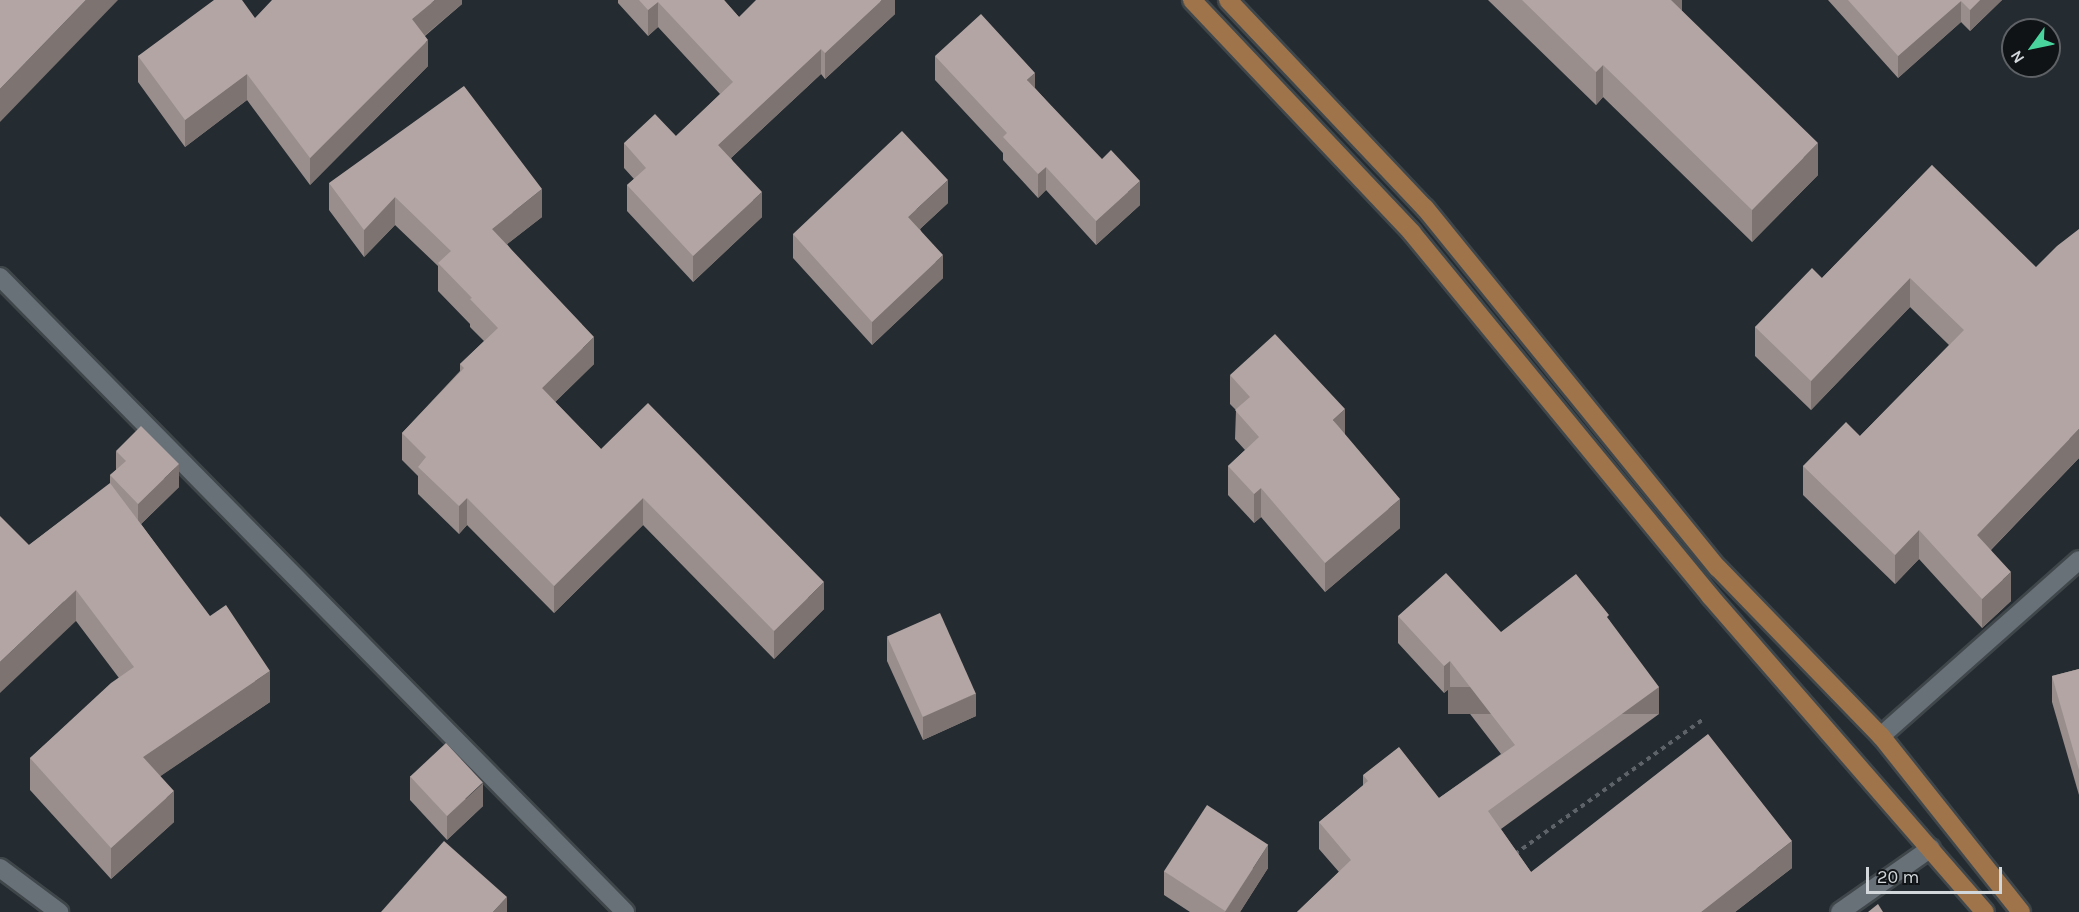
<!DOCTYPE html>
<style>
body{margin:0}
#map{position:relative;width:2079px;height:912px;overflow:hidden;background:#242b31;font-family:Karla,sans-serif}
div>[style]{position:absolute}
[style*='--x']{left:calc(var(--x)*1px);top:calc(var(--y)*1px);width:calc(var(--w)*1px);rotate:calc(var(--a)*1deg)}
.path>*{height:4px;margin-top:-2px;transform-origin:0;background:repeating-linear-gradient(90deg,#5d6368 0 4.5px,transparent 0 9px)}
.roads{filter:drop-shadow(2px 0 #40474b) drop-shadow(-2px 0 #40474b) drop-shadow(0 2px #40474b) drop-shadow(0 -2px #40474b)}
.minor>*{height:18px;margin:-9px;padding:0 9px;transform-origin:9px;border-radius:9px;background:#687078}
.major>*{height:18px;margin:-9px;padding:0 9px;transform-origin:9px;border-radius:9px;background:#9f744a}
.wall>*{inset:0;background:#998e8c}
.shaded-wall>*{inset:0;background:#7d7472;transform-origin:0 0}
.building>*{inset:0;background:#b2a5a3;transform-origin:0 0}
span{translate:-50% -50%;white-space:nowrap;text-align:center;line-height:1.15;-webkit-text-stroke:6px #101316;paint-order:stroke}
.north{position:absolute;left:2001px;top:18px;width:60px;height:60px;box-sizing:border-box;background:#101316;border:2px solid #5e6165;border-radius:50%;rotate:237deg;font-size:16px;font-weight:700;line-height:24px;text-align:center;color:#d2d7db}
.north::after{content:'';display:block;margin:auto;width:21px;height:27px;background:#49d49d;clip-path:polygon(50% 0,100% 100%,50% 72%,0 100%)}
.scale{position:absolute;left:1866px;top:867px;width:136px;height:27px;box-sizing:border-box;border:3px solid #d2d7db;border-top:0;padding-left:8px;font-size:18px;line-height:21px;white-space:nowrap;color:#d2d7db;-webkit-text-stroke:4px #101316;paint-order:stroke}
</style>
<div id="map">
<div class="path">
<div style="--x:1515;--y:854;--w:230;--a:-35.6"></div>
</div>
<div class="roads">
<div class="minor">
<div style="--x:0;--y:277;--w:891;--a:45.45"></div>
<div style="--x:1881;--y:736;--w:265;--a:-41.6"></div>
<div style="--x:0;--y:868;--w:74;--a:36.7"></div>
<div style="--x:1840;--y:912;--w:111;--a:-35.1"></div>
</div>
<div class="major">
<div style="--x:1192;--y:0;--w:320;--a:46.6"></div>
<div style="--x:1412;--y:233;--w:470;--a:50.6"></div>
<div style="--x:1710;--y:596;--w:419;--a:49"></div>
<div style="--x:1228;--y:0;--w:286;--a:46.6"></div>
<div style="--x:1425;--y:208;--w:464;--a:50.9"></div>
<div style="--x:1718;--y:568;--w:234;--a:45.9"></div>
<div style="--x:1881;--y:736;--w:225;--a:51.5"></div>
</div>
</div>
<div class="wall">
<div style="clip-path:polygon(462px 0,462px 4px,425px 36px,428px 66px,310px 185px,247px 100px,185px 147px,138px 82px,138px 56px,255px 18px)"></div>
<div style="clip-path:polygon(618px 0,724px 0,739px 17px,895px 0,895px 14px,825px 79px,821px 74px,731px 158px,762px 217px,693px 282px,627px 211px,627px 185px,634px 179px,624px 168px,624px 143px,676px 136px,720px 94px,658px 27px,648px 36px,618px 3px)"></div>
<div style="clip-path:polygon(1488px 0,1682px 0,1682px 11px,1818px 175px,1752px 242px,1603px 97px,1596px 105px)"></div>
<div style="clip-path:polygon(1828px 0,2002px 0,1970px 31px,1961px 22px,1898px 78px)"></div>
<div style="clip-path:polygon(935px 56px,1035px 88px,1140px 205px,1096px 245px,1046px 190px,1038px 198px,1003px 160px,1003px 153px,935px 80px)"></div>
<div style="clip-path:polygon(1932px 165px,2079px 458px,1991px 550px,2011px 601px,1982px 628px,1919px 559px,1895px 584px,1803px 495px,1803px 466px,1860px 436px,1949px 345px,1910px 307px,1811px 410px,1755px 356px,1755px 327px,1822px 278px)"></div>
<div style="clip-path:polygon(329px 183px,542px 217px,507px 244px,594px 364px,555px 402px,601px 449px,824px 609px,774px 659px,643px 525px,554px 613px,467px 525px,459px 534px,418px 494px,418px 476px,402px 460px,402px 433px,460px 371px,460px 364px,484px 341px,470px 327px,470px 324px,438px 291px,438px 266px,395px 225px,364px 257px,329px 210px)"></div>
<div style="clip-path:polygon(948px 203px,920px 229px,943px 278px,872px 345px,793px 258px,793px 234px)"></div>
<div style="clip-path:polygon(1230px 375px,1345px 435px,1400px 528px,1325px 592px,1261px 517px,1254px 523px,1228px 495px,1228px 466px,1245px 450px,1235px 439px,1236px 410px,1230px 404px)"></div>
<div style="clip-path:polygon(116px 451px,179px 487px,141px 524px,270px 702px,160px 776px,174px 822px,111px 879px,30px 790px,30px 758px,119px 678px,76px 621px,29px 545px,110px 484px,110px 475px,116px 470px)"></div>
<div style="clip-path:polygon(1398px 616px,1501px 632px,1609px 620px,1659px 714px,1501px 829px,1531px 872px,1792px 868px,1735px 912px,1297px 912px,1339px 872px,1319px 849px,1319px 822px,1363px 786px,1363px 775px,1439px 798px,1501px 754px,1450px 688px,1444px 693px,1398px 643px)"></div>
<div style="clip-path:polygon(887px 637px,976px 716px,923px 740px,887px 661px)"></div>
<div style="clip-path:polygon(2079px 669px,2079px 795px,2052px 702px,2052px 676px)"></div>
<div style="clip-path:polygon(410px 776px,483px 806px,447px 840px,410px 800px)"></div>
<div style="clip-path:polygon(1268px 868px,1240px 912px,1190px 912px,1164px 895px,1164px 871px)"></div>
</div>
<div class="shaded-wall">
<div style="clip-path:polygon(86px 0,118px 0,0 122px,0 89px)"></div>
<div style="clip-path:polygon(435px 0,462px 0,462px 4px,412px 46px,412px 19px)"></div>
<div style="clip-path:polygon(882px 0,895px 0,895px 14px,825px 79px,825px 53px)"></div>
<div style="clip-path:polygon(1668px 0,1682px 0,1682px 15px)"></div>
<div style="clip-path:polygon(1980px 0,2002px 0,1970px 31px,1970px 10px)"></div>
<div style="clip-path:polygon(1961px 1px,1961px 22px,1898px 78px,1898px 56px)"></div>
<div style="clip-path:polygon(658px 2px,658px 27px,648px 36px,648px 10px)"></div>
<div style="clip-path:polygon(428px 40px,428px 66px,310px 185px,310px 158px)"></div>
<div style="clip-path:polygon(821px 49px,821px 74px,718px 170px,718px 145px)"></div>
<div style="clip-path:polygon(1603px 65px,1603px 97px,1596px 105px,1596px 72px)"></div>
<div style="clip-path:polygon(1035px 73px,1035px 96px,1027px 80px)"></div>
<div style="clip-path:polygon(247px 74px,247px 100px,185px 147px,185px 120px)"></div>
<div style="clip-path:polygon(1818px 143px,1818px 175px,1752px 242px,1752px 210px)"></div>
<div style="clip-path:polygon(1046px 167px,1046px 190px,1038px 198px,1038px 174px)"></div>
<div style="clip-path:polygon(948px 180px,948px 203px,908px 240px,908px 217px)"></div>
<div style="clip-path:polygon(1140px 181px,1140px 205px,1096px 245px,1096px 221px)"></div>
<div style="clip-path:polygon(542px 189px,542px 217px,492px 256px,492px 229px)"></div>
<div style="clip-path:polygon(762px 192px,762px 217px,693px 282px,693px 256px)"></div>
<div style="clip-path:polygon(395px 197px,395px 225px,364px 257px,364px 230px)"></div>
<div style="clip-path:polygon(943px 255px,943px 278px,872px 345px,872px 322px)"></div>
<div style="clip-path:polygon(1910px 278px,1910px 307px,1811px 410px,1811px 381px)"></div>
<div style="clip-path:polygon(594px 337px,594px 364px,542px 415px,542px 388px)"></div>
<div style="clip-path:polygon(1345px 409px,1345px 438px,1333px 420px)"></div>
<div style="clip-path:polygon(2079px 429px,2079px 458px,1977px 564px,1977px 535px)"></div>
<div style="clip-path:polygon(179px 464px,179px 487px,138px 527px,138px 504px)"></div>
<div style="clip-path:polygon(1261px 488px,1261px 517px,1254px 523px,1254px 494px)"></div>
<div style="clip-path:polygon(467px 498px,467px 525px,459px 534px,459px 506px)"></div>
<div style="clip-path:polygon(643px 498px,643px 525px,554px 613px,554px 586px)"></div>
<div style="clip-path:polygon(1400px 499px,1400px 528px,1325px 592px,1325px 563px)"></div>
<div style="clip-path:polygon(1919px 530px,1919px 559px,1895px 584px,1895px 555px)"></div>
<div style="clip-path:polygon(2011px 572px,2011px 601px,1982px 628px,1982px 599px)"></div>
<div style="clip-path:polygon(824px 582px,824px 609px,774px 659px,774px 631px)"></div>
<div style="clip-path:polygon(76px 590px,76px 621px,0 693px,0 662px)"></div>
<div style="clip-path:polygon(1450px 661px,1450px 688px,1444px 693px,1444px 666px)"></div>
<div style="clip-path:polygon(270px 671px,270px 702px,143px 788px,143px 757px)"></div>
<div style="left:1659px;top:687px;width:27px;height:211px;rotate:90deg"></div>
<div style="clip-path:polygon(976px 693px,976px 716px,923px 740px,923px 716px)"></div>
<div style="clip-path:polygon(483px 783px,483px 806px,447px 840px,447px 816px)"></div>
<div style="clip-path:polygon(174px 791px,174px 822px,111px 879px,111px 848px)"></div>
<div style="clip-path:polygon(1792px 841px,1792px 868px,1735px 912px,1701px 912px)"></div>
<div style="clip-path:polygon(1268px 845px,1268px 868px,1240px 912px,1225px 912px)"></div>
<div style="clip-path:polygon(507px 897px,507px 912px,493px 912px)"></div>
</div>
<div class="building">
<div style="clip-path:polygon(0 0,86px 0,0 89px)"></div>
<div style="clip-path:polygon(214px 0,242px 0,255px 18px,272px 0,435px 0,412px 19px,428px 40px,310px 158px,247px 74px,185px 120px,138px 56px)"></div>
<div style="clip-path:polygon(639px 0,724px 0,739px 17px,756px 0,882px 0,825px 53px,821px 49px,718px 145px,762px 192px,693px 256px,627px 185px,646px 168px,624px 143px,655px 114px,676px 136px,733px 82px,658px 2px,648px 10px)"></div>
<div style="clip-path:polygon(1522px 0,1671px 0,1818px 143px,1752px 210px,1603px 65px,1596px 72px)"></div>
<div style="clip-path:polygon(1848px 0,1980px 0,1970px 10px,1961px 1px,1898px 56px)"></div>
<div style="clip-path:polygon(981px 14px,1035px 73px,1027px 80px,1102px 159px,1111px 150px,1140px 181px,1096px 221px,1046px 167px,1038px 174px,1003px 137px,1007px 133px,935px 56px)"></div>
<div style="clip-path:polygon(464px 86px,542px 189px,492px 229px,594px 337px,542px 388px,601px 449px,648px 403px,824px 582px,774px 631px,643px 498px,554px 586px,467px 498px,459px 506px,418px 467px,426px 457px,402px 433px,464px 368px,460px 364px,498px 328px,470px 299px,472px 298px,438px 263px,451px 251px,395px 197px,364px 230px,329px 183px)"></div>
<div style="clip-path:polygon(902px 131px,948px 180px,908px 217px,943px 255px,872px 322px,793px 234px)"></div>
<div style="clip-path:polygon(1932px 165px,2036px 267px,2057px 246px,2079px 229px,2079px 429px,1977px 535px,2011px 572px,1982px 599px,1919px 530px,1895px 555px,1803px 466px,1846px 422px,1860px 436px,1964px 330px,1910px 278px,1811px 381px,1755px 327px,1812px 268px,1822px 278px)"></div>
<div style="clip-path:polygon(1275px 334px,1345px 409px,1333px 420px,1400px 499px,1325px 563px,1261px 488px,1254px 494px,1228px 466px,1259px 437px,1235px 410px,1250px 397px,1230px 375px)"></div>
<div style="clip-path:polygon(141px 426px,179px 464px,138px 504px,110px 475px,126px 461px,116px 451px)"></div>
<div style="clip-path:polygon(110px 483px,210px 616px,226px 605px,270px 671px,143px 757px,174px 791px,111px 848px,30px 758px,111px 683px,134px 667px,76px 590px,0 662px,0 516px,29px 545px)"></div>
<div style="clip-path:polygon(1446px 573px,1501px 632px,1576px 574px,1609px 615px,1607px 617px,1659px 687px,1488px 811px,1531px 872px,1708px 734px,1792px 841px,1701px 912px,1297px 912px,1351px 860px,1319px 822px,1368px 781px,1363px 775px,1399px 747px,1439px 798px,1515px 745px,1450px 661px,1444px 666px,1398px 616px)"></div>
<div style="left:940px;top:613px;width:88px;height:58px;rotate:66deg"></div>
<div style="clip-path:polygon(2079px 669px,2079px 770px,2052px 676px)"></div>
<div style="left:446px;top:743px;width:54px;height:49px;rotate:47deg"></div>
<div style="left:1207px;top:805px;width:73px;height:79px;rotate:33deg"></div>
<div style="clip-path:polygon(444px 841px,507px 897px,493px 912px,381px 912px)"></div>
<div style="clip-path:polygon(1878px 904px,1883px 912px,1868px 912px)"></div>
</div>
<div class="north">N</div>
<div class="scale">20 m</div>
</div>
